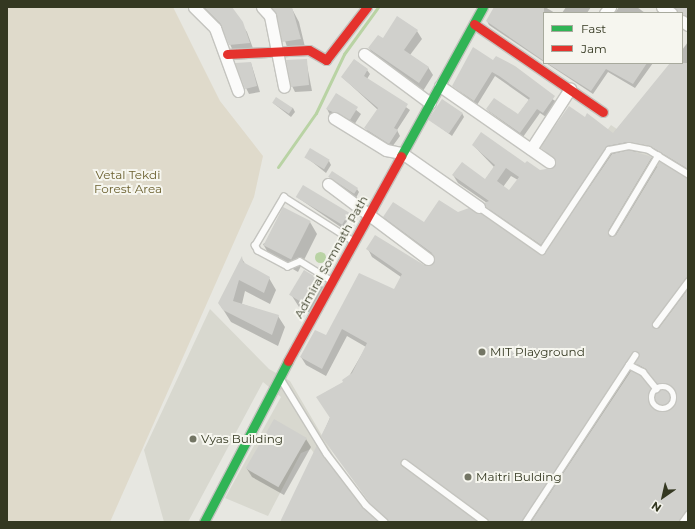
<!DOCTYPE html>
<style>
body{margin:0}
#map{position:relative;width:695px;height:529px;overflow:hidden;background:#e7e7e1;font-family:Montserrat,sans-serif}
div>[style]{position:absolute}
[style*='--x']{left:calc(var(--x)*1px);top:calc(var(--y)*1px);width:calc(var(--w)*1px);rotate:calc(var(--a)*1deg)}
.built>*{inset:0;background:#d8d8cf}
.green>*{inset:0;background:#dfdacb}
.water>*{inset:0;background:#b9d3a4}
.round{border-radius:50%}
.shadow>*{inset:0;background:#0003}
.stream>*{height:3px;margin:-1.5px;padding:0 1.5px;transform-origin:1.5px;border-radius:1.5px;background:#b9d3a4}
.building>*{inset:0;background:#d0d0cc;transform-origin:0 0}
.roads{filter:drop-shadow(1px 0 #c4c4bf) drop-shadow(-1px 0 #c4c4bf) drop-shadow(0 1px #c4c4bf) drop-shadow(0 -1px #c4c4bf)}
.lane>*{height:5.5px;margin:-2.75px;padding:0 2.75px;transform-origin:2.75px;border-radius:2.75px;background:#fbfbfa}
.lane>.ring{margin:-2.75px;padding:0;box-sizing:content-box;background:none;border:5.5px solid #fbfbfa;border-radius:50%}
.street>*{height:11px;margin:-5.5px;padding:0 5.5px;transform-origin:5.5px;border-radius:5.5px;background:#fbfbfa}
.fast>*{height:9px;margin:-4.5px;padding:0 4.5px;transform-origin:4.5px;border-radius:4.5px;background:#30b455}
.jam>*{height:9px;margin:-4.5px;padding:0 4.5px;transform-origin:4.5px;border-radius:4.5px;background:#e5322d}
.dots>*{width:11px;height:11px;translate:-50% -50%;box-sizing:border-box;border:2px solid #f6f6ef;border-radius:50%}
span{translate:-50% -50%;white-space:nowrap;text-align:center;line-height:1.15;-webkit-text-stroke:4px #f6f6ef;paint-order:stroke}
.park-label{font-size:12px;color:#6b602f}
.street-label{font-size:12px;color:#343821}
.poi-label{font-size:12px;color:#343821}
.left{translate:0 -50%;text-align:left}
.frame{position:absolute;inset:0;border:8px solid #343821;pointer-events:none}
.legend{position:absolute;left:543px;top:12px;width:140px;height:52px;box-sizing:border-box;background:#f6f6ef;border:1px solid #a8aa9d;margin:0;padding:5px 7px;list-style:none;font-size:12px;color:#343821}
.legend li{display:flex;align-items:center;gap:8px;height:20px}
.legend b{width:20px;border:1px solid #a8aa9d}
.north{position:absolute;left:643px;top:477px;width:40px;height:40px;-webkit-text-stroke:3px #f6f6ef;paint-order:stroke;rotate:214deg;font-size:11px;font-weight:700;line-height:16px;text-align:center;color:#343821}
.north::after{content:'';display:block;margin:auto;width:14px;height:18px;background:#343821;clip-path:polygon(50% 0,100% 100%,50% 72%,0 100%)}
</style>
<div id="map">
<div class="built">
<div style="clip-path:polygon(611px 125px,636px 142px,688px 132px,688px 522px,364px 522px,311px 449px,301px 453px,268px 516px,225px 498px,281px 397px,263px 382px,188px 522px,164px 522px,144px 450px,210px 309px,269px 369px,290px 381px,334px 456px,369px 502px,367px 370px,479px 207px,526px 240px)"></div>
</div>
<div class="green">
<div style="clip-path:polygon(7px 7px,173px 7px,220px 101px,263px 156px,254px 197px,110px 522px,7px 522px)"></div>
</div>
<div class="water">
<div class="round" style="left:314.5px;top:251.5px;width:11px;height:11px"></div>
</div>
<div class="shadow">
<div style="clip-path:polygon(203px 7px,230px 7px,247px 32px,254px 51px,234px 53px,223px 29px)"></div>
<div style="clip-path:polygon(266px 7px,291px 7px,299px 22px,305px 47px,288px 50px,277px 16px)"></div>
<div style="clip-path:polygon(496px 7px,545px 7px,555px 13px,544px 13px,544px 62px,489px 25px,487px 21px)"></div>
<div style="clip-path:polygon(566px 7px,591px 7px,587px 13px,562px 13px)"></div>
<div style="clip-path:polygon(619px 7px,637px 7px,645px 13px,615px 13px)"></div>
<div style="clip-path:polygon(668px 7px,688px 7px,688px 21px,682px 13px)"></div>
<div style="clip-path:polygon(417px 31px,422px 39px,410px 55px,428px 67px,433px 75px,423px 91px,374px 56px,369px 48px,383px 39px)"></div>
<div style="clip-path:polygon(evenodd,688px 42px,688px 174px,656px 154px,627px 151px,652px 158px,657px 167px,660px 163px,688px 177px,688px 522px,487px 522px,413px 467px,404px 469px,476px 522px,388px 522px,322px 436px,345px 383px,366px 347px,347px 336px,326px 376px,306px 365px,301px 357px,395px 290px,401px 277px,372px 257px,368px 249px,424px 266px,435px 264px,434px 259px,389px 225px,384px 217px,425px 224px,458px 213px,542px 257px,545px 252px,492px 215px,487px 203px,458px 183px,453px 175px,485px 180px,494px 167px,473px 145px,539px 171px,553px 169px,555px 162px,542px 147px,585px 118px,613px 134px,671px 63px,682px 63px,682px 50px,688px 42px,511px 176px,518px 180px,510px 191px,503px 187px,511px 176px,688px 42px,636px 362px,641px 371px,652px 377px,662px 392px,655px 394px,640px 376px,630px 371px,636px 362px)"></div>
<div style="clip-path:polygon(306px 60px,312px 91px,295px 92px,292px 86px)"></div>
<div style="clip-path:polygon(354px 60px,367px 70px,370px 74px,367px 79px,410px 110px,397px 130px,400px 136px,392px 147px,368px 132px,366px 128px,378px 110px,342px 77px)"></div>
<div style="clip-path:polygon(493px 62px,557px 102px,546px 117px,540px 113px,523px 137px,487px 110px,518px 115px,529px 100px,495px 76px,477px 105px,453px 86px)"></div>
<div style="clip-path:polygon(251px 63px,260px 92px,249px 94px,246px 88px)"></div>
<div style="clip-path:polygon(546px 63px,653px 63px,635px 88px,608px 72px,593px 94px)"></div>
<div style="clip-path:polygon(337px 94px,361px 114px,354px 125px,330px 115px,327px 109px)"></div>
<div style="clip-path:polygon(273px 103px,293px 108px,295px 112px,291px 117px)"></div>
<div style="clip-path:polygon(462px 113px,464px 117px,452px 136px,432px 121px)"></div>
<div style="clip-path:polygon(306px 157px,329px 161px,331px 165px,326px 173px)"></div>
<div style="clip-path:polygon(329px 177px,357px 189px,359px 192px,356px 198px)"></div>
<div style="clip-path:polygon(297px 197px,348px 213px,350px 217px,342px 228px)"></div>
<div style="clip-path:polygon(310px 222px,317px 234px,298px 272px,270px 256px,263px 244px)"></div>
<div style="clip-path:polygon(242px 259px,246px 265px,269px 278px,276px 290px,270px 304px,245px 291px,242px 304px,278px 316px,285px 327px,278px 346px,231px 322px,219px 303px)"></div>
<div style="clip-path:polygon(319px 280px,325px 291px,312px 314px,299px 307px,292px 296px)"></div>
<div style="clip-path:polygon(306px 439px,311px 447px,284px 495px,252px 477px,247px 469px)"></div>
</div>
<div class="stream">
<div style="--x:278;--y:167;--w:66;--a:-54.9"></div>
<div style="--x:316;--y:113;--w:65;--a:-64.6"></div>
<div style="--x:344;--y:54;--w:58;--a:-54.1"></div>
</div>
<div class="building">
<div style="clip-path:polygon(204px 7px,232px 7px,243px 22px,250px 43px,229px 45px,220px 23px)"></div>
<div style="clip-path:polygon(271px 7px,292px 7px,301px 39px,282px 42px,277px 15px)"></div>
<div style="clip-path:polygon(494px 7px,544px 7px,544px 61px,486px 21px)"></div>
<div style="clip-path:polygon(675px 7px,688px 7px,688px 17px,678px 13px)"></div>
<div style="clip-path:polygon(397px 16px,418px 30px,404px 50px,429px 67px,419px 83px,368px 48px,378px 35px,383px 38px)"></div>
<div style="clip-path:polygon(473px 47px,493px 60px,496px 56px,515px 66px,555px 96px,543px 113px,537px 109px,520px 133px,486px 109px,494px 98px,518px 114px,530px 98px,499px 76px,492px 72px,474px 101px,452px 86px)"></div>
<div style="clip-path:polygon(307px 59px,309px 85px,291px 87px,286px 60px)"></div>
<div style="clip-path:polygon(354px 59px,368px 69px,364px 76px,408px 104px,394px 128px,398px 130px,389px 144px,364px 128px,378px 108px,341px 77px)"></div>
<div style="clip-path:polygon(251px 62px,257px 86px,245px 89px,235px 63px)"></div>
<div style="clip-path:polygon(547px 63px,647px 63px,633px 84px,606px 69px,591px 91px)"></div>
<div style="clip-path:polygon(evenodd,670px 63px,688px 63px,688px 169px,650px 146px,628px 142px,607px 146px,541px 245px,486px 207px,484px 203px,489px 201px,452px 175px,462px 162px,485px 179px,495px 165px,472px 145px,481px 132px,525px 163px,527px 161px,540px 170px,552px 168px,555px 159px,540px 147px,569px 106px,585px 117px,587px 113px,613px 133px,670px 63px,506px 168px,519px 177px,509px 190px,497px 181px,506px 168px)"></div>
<div style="clip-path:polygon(336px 93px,358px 107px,350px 120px,326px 109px)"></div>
<div style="left:276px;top:97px;width:20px;height:7px;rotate:33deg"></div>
<div style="left:442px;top:99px;width:25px;height:25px;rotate:34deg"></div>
<div style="left:310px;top:148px;width:23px;height:11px;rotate:31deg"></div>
<div style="clip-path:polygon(629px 150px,652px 157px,608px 231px,610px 237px,616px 235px,660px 162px,688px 178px,688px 278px,652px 325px,659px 328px,688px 289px,688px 511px,679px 522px,531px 522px,631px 371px,640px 375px,655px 393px,661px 391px,646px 369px,635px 363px,639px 356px,635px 352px,522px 522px,489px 522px,405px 459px,401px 462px,402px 466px,478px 522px,389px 522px,369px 502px,321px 436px,330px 418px,316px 397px,343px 382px,342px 380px,352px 373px,367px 343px,342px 329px,322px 369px,300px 357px,315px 330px,326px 335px,359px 273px,394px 289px,402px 274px,366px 249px,375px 235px,424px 265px,434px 263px,432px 253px,383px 217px,393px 202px,424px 222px,439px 200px,458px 212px,469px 208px,481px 214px,543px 255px,612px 154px)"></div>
<div style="left:332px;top:171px;width:31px;height:7px;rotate:33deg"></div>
<div style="left:303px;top:185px;width:54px;height:14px;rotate:31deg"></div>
<div style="left:283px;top:207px;width:31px;height:43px;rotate:27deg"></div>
<div style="clip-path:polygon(242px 256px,243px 262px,270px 277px,264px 293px,239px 280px,233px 301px,279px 315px,272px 335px,223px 310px,218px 303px)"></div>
<div style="left:304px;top:270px;width:17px;height:29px;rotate:31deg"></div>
<div style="left:274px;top:419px;width:38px;height:57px;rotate:30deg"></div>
<div style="clip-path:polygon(317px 445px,363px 508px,379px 522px,280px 522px)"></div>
</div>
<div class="roads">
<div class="lane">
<div style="--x:479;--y:207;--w:77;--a:34.9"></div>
<div style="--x:542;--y:251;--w:121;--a:-56.4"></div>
<div style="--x:609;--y:150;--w:20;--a:-11"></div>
<div style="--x:629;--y:146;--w:20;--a:11"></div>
<div style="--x:649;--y:150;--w:46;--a:31.6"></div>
<div style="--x:612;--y:233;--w:90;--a:-59.1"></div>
<div style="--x:331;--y:281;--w:36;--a:-148"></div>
<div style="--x:300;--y:262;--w:13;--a:157"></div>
<div style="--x:288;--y:267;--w:34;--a:-152"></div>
<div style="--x:258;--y:251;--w:6;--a:-121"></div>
<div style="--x:255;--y:246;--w:57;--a:-59.4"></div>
<div style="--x:284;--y:197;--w:82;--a:32.5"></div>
<div style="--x:656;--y:325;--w:54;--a:-53.3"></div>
<div style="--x:629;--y:365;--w:16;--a:27"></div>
<div style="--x:643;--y:372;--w:22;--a:51"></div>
<div style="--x:281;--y:379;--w:88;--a:58.5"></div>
<div style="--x:327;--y:454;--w:64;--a:52.6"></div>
<div style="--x:366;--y:505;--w:25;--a:42"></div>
<div class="ring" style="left:652px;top:387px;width:16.5px;height:16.5px"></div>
<div style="--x:405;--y:463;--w:99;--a:36.4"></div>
<div style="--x:526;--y:522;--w:199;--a:-56.7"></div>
<div style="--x:683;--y:522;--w:9;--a:-54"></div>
</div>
<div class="street">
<div style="--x:194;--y:7;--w:30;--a:45"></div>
<div style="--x:215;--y:28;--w:67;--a:69.9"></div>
<div style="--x:262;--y:7;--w:12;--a:48"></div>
<div style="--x:270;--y:16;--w:72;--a:78.8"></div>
<div style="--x:662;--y:7;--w:11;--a:34"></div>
<div style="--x:605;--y:13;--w:8;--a:-50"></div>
<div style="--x:682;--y:21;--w:7;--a:34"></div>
<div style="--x:364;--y:54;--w:82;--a:36.6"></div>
<div style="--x:440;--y:86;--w:133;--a:34.9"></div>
<div style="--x:334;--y:118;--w:61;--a:31.6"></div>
<div style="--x:386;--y:150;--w:16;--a:11"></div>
<div style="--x:402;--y:153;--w:94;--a:35"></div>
<div style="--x:531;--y:149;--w:72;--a:-57"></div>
<div style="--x:328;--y:184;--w:125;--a:36.9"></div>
</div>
<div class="fast">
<div style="--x:401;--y:156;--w:170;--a:-61.2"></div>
<div style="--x:204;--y:522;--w:182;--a:-62.4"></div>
</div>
<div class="jam">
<div style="--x:474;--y:24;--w:156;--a:34.3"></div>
<div style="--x:227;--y:54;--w:82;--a:-2.8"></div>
<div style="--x:309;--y:50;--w:20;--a:30"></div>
<div style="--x:326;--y:60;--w:67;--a:-52.3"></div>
<div style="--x:288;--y:361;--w:234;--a:-61.1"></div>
</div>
</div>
<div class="dots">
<div style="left:482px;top:352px;background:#737564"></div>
<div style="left:193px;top:439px;background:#737564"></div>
<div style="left:468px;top:477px;background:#737564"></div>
</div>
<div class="park-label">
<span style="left:128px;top:182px">Vetal Tekdi<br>Forest Area</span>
</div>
<div class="street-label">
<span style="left:331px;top:257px;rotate:-61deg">Admiral Somnath Path</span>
</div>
<div class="poi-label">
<span class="left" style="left:490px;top:352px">MIT Playground</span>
<span class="left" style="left:201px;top:439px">Vyas Building</span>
<span class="left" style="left:476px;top:477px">Maitri Bulding</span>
</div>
<div class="frame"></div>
<ul class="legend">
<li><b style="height:5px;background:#30b455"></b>Fast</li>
<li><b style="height:5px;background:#e5322d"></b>Jam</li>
</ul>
<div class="north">N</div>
</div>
